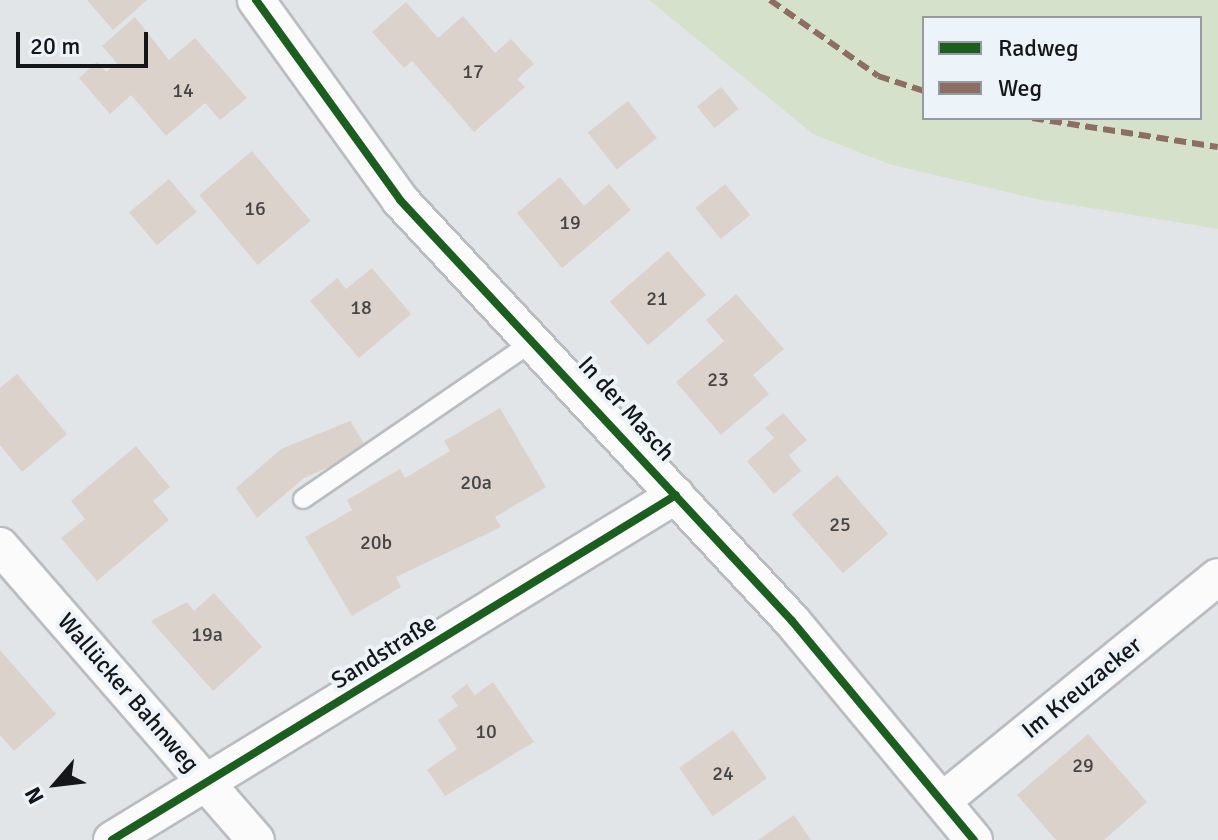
<!DOCTYPE html>
<meta charset="utf-8">
<style>
body{margin:0}
#map{position:relative;width:1218px;height:840px;overflow:hidden;background:#e2e5e8;font-family:Signika,sans-serif}
div>[style]{position:absolute}
[style*='--x']{left:calc(var(--x)*1px);top:calc(var(--y)*1px);width:calc(var(--w)*1px);rotate:calc(var(--a)*1deg)}
.green>*{inset:0;background:#d5e1cb}
.building>*{inset:0;background:#dad2cb;transform-origin:0 0}
.roads{filter:drop-shadow(2px 0 #babdbf) drop-shadow(-2px 0 #babdbf) drop-shadow(0 2px #babdbf) drop-shadow(0 -2px #babdbf)}
.service>*{height:18px;margin:-9px;padding:0 9px;transform-origin:9px;border-radius:9px;background:#fbfbfc}
.minor>*{height:36px;margin:-18px;padding:0 18px;transform-origin:18px;border-radius:18px;background:#fbfbfc}
.quiet>*{height:6px;margin-top:-3px;transform-origin:0;background:repeating-linear-gradient(90deg,#8d6e63 0 12px,transparent 0 18px)}
.cycleway>*{height:8px;margin:-4px;padding:0 4px;transform-origin:4px;border-radius:4px;background:#1b5e20}
span{translate:-50% -50%;white-space:nowrap;text-align:center;line-height:1.15;-webkit-text-stroke:8px #ecf3f9;paint-order:stroke}
.number-label{font-size:20px;color:#464545}
.number-label span{-webkit-text-stroke-width:0}
.street-label{font-size:24px;color:#141618}
.legend{position:absolute;left:922px;top:16px;width:280px;height:104px;box-sizing:border-box;background:#ecf3f9;border:2px solid #969b9f;margin:0;padding:10px 14px;list-style:none;font-size:24px;color:#141618}
.legend li{display:flex;align-items:center;gap:16px;height:40px}
.legend b{width:40px;border:2px solid #969b9f}
.north{position:absolute;left:16px;top:744px;width:80px;height:80px;-webkit-text-stroke:6px #ecf3f9;paint-order:stroke;rotate:242deg;font-size:22px;font-weight:700;line-height:32px;text-align:center;color:#141618}
.north::after{content:'';display:block;margin:auto;width:28px;height:36px;background:#141618;clip-path:polygon(50% 0,100% 100%,50% 72%,0 100%)}
.scale{position:absolute;left:16px;top:32px;width:132px;height:36px;box-sizing:border-box;border:4px solid #141618;border-top:0;padding-left:10px;font-size:24px;line-height:28px;white-space:nowrap;color:#141618;-webkit-text-stroke:6px #ecf3f9;paint-order:stroke}
</style>
<div id="map">
<div class="green">
<div style="clip-path:polygon(evenodd,649px 0,1218px 0,1218px 229px,1036px 199px,889px 164px,813px 134px,649px 0,924px 18px,1200px 18px,1200px 118px,924px 118px,924px 18px)"></div>
</div>
<div class="building">
<div style="clip-path:polygon(87px 0,147px 0,113px 30px)"></div>
<div style="clip-path:polygon(406px 2px,438px 38px,463px 16px,495px 53px,511px 39px,534px 64px,517px 79px,525px 87px,474px 132px,412px 61px,404px 68px,372px 32px)"></div>
<div style="clip-path:polygon(135px 17px,169px 60px,195px 38px,247px 98px,220px 120px,205px 103px,166px 136px,131px 95px,110px 114px,79px 78px,97px 62px,106px 72px,117px 63px,102px 46px)"></div>
<div style="left:721px;top:87px;width:28px;height:31px;rotate:51deg"></div>
<div style="left:628px;top:101px;width:47px;height:51px;rotate:52deg"></div>
<div style="left:252px;top:151px;width:91px;height:69px;rotate:50deg"></div>
<div style="clip-path:polygon(560px 177px,584px 206px,609px 184px,631px 210px,562px 268px,517px 213px)"></div>
<div style="left:169px;top:179px;width:43px;height:52px;rotate:50deg"></div>
<div style="left:725px;top:184px;width:40px;height:38px;rotate:51deg"></div>
<div style="left:668px;top:251px;width:58px;height:77px;rotate:49deg"></div>
<div style="clip-path:polygon(372px 268px,411px 314px,359px 358px,310px 301px,337px 278px,346px 289px)"></div>
<div style="clip-path:polygon(736px 294px,784px 349px,753px 375px,769px 394px,721px 435px,676px 382px,724px 341px,706px 320px)"></div>
<div style="clip-path:polygon(17px 374px,67px 434px,22px 472px,0 445px,0 388px)"></div>
<div style="clip-path:polygon(500px 408px,546px 487px,495px 517px,501px 527px,396px 577px,401px 587px,352px 616px,305px 537px,352px 510px,347px 500px,400px 469px,405px 478px,450px 451px,444px 441px)"></div>
<div style="clip-path:polygon(783px 413px,807px 440px,789px 455px,801px 471px,774px 494px,747px 461px,774px 438px,765px 428px)"></div>
<div style="clip-path:polygon(350px 421px,368px 450px,304px 478px,257px 518px,236px 488px,281px 449px)"></div>
<div style="clip-path:polygon(136px 446px,170px 487px,153px 501px,169px 520px,97px 581px,61px 538px,85px 519px,71px 501px)"></div>
<div style="left:837px;top:475px;width:78px;height:60px;rotate:49deg"></div>
<div style="clip-path:polygon(214px 593px,262px 647px,213px 691px,151px 621px,187px 602px,194px 611px)"></div>
<div style="clip-path:polygon(0 650px,56px 714px,14px 751px,0 735px)"></div>
<div style="clip-path:polygon(493px 682px,534px 742px,445px 796px,427px 770px,457px 749px,438px 720px,458px 706px,451px 696px,467px 684px,475px 695px)"></div>
<div style="left:733px;top:730px;width:59px;height:66px;rotate:55deg"></div>
<div style="clip-path:polygon(1088px 734px,1147px 802px,1104px 840px,1056px 840px,1017px 795px)"></div>
<div style="clip-path:polygon(794px 815px,811px 840px,758px 840px)"></div>
</div>
<div class="roads">
<div class="service">
<div style="--x:303;--y:499;--w:281;--a:-34.4"></div>
</div>
<div class="minor">
<div style="--x:256;--y:0;--w:246;--a:54.2"></div>
<div style="--x:400;--y:200;--w:575;--a:47.04"></div>
<div style="--x:792;--y:621;--w:285;--a:50.3"></div>
<div style="--x:0;--y:546;--w:390;--a:49"></div>
<div style="--x:946;--y:798;--w:350;--a:-39.1"></div>
<div style="--x:112;--y:840;--w:661;--a:-31.45"></div>
</div>
</div>
<div class="quiet">
<div style="--x:770;--y:0;--w:132;--a:35.1"></div>
<div style="--x:878;--y:76;--w:48;--a:18.1"></div>
<div style="--x:1032;--y:118;--w:188;--a:8.9"></div>
</div>
<div class="cycleway">
<div style="--x:256;--y:0;--w:246;--a:54.2"></div>
<div style="--x:400;--y:200;--w:575;--a:47.04"></div>
<div style="--x:792;--y:621;--w:285;--a:50.3"></div>
<div style="--x:112;--y:840;--w:661;--a:-31.45"></div>
</div>
<div class="number-label">
<span style="left:473px;top:71px">17</span>
<span style="left:183px;top:90px">14</span>
<span style="left:255px;top:208px">16</span>
<span style="left:570px;top:222px">19</span>
<span style="left:657px;top:298px">21</span>
<span style="left:361px;top:307px">18</span>
<span style="left:718px;top:379px">23</span>
<span style="left:476px;top:482px">20a</span>
<span style="left:840px;top:524px">25</span>
<span style="left:376px;top:542px">20b</span>
<span style="left:207px;top:634px">19a</span>
<span style="left:486px;top:731px">10</span>
<span style="left:1083px;top:765px">29</span>
<span style="left:723px;top:773px">24</span>
</div>
<div class="street-label">
<span style="left:626px;top:409px;rotate:48deg">In der Masch</span>
<span style="left:384px;top:652px;rotate:-32deg">Sandstraße</span>
<span style="left:1082px;top:688px;rotate:-39deg">Im Kreuzacker</span>
<span style="left:128px;top:693px;rotate:49deg">Wallücker Bahnweg</span>
</div>
<ul class="legend">
<li><b style="height:10px;background:#1b5e20"></b>Radweg</li>
<li><b style="height:10px;background:#8d6e63"></b>Weg</li>
</ul>
<div class="north">N</div>
<div class="scale">20 m</div>
</div>
